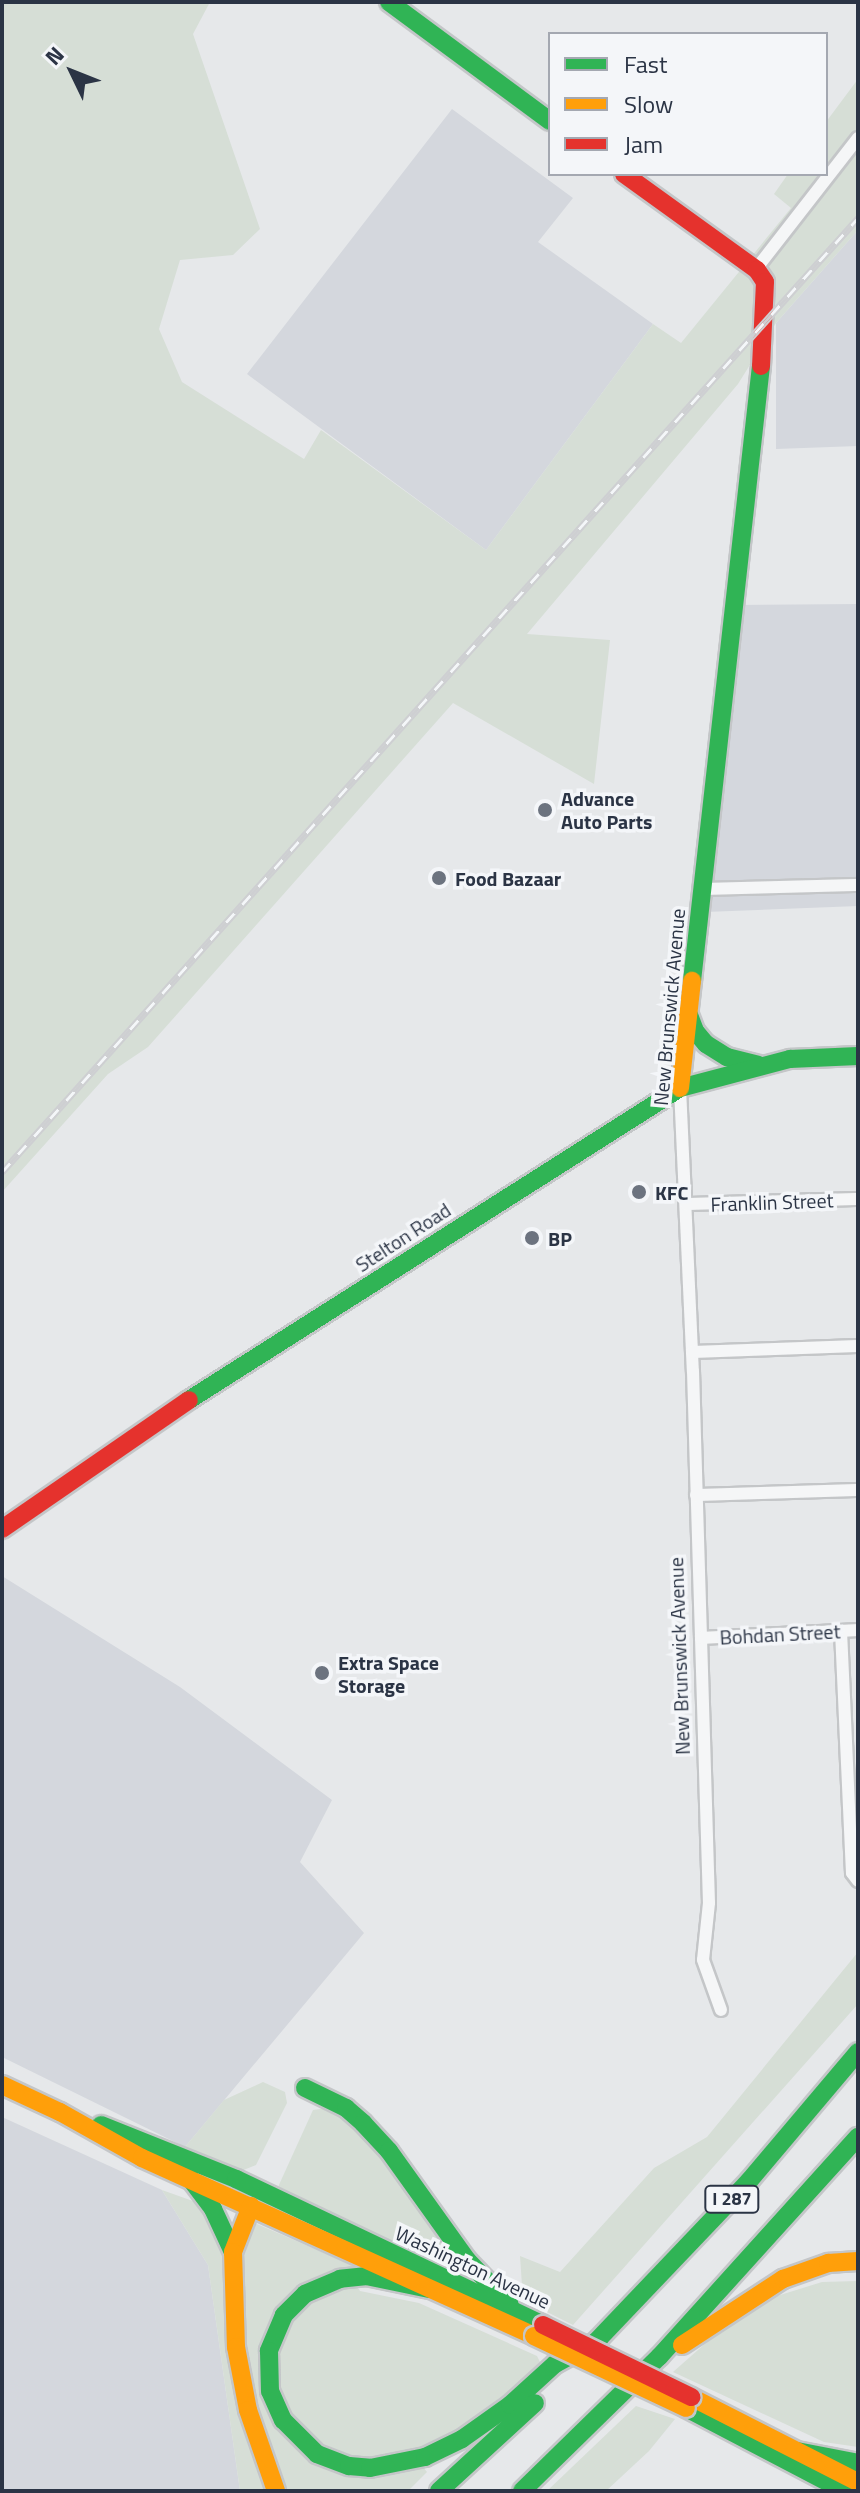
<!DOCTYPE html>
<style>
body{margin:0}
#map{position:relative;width:860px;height:2493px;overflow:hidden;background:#e6e8ea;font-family:"Titillium Web",sans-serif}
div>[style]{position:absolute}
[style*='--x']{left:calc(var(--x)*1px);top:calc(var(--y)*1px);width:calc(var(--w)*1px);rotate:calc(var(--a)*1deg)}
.built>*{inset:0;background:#d4d7dd}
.green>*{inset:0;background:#d6ded6}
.roads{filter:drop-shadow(2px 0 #c4c6c8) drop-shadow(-2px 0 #c4c6c8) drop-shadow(0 2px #c4c6c8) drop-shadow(0 -2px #c4c6c8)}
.street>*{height:12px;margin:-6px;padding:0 6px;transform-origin:6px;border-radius:6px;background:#f5f6f7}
.fast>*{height:18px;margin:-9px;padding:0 9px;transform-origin:9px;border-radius:9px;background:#30b455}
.slow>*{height:18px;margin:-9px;padding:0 9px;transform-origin:9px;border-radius:9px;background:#ff9f0a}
.jam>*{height:18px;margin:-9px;padding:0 9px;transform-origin:9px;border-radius:9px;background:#e5322d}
.rail>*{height:7px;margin-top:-3.5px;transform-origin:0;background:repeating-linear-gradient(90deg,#f4f6f9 0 12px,#cecfd2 0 24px);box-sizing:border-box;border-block:2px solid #cecfd2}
.bridges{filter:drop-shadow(2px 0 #c4c6c8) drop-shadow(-2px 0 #c4c6c8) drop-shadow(0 2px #c4c6c8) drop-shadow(0 -2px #c4c6c8)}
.slow-bridge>*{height:18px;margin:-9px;padding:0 9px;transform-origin:9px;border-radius:9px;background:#ff9f0a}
.jam-bridge>*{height:18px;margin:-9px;padding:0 9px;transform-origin:9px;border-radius:9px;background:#e5322d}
.dots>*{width:22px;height:22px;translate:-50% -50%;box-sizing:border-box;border:4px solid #f4f6f9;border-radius:50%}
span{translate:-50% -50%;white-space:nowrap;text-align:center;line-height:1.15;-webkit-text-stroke:7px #f4f6f9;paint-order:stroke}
.shield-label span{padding:2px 6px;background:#f4f6f9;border:2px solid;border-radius:6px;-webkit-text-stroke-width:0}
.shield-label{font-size:18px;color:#2b3445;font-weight:700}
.poi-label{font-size:20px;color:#2b3445;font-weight:700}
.left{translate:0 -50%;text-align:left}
.street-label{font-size:20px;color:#2b3445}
.frame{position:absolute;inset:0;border:4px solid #2b3445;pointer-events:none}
.legend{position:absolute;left:548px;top:32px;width:280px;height:144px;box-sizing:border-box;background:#f4f6f9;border:2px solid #a4a8b1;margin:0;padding:10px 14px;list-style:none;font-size:24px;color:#2b3445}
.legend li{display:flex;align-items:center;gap:16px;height:40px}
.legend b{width:40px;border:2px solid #a4a8b1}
.north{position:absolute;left:32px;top:32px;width:80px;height:80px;-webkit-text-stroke:6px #f4f6f9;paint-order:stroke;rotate:313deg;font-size:22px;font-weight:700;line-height:32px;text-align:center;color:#2b3445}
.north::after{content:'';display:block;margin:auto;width:28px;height:36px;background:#2b3445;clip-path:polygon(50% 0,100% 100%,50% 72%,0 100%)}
</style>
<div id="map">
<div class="built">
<div style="clip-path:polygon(452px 109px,573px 198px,538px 242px,653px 324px,486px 550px,247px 374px)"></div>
<div style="clip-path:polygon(858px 230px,858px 446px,776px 449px,776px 323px)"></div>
<div style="clip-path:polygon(858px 604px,858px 906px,705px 912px,736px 605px)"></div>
<div style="clip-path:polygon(2px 1576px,180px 1687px,332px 1800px,300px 1862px,364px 1933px,185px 2147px,2px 2057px)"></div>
<div style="clip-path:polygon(2px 2117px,162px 2190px,208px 2265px,240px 2491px,2px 2491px)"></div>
</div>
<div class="green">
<div style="clip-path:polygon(5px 2px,210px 2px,193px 34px,260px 229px,233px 255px,180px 260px,159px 329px,182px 382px,304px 459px,321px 430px,486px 550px,653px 324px,681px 343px,791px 208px,774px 194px,788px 174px,826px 174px,826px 122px,858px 79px,858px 230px,776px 323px,738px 384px,527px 634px,610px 640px,594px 784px,453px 703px,148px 1047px,108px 1074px,2px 1192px,2px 7px)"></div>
<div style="clip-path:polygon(858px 1952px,858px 2004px,573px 2325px,523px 2300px,520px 2256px,560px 2272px,654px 2168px,707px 2137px)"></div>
<div style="clip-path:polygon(263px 2082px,285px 2092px,287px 2103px,256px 2165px,241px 2171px,234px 2169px,185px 2147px,224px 2100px)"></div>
<div style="clip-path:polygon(328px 2108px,359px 2131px,396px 2174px,465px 2275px,419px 2259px,278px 2187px,313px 2110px)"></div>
<div style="clip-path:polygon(162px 2190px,204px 2205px,220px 2238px,266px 2491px,240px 2491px,208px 2265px)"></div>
<div style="clip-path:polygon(252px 2222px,352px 2265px,265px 2336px,290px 2443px,423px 2467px,427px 2472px,408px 2491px,283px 2491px,247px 2387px,240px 2253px)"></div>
<div style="clip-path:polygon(858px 2281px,858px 2447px,824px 2442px,673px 2372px,724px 2327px,777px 2296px,822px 2282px)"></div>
<div style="clip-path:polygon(354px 2282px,360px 2291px,419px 2303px,537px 2356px,540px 2362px,489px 2411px,432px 2444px,377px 2458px,346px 2457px,302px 2431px,278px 2394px,279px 2343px,294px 2317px,311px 2299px)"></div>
<div style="clip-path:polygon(636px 2406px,675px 2419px,649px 2451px,606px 2491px,547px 2491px)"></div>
</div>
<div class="roads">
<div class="street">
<div style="--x:756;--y:269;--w:166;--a:-52.1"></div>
<div style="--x:700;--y:889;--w:158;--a:-1.5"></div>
<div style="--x:680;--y:1088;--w:283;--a:87.4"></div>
<div style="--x:693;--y:1371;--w:532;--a:88.28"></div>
<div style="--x:709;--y:1903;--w:57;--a:96"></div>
<div style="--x:703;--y:1960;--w:53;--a:70.2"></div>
<div style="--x:686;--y:1204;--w:172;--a:-1.7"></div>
<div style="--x:692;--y:1352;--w:166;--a:-2.1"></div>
<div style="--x:696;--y:1495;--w:162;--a:-1.8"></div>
<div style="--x:841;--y:1631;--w:242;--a:87.4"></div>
<div style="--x:852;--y:1873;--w:10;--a:53"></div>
<div style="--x:701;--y:1638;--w:157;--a:-2.9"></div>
</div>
<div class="fast">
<div style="--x:389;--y:2;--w:200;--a:36.5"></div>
<div style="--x:692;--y:981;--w:619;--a:-83.6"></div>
<div style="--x:689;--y:1015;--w:17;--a:69"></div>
<div style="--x:695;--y:1031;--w:17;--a:50"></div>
<div style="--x:706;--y:1044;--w:25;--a:32"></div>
<div style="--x:727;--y:1057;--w:32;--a:14"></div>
<div style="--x:189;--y:1400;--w:582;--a:-32.43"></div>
<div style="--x:680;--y:1088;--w:114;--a:-14.8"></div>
<div style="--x:790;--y:1059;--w:68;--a:-2.5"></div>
<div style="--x:305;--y:2088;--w:46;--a:26"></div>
<div style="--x:346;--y:2108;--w:23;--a:41"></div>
<div style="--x:363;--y:2123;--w:38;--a:47"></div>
<div style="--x:389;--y:2151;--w:134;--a:54.4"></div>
<div style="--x:467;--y:2260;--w:62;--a:46.3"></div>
<div style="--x:101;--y:2125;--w:145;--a:21.8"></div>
<div style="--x:236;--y:2179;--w:340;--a:25.4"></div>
<div style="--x:189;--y:2177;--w:40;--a:53"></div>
<div style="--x:213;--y:2209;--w:47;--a:65.1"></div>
<div style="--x:429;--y:2289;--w:63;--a:-168.2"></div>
<div style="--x:367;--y:2276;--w:27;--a:174"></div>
<div style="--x:340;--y:2279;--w:38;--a:157"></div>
<div style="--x:305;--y:2294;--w:30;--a:135"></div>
<div style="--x:284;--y:2315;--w:39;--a:113"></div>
<div style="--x:269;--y:2351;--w:40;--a:88.6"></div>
<div style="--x:270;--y:2391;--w:32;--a:66"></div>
<div style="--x:283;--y:2420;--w:48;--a:45"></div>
<div style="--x:317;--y:2454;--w:34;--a:21"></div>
<div style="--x:349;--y:2466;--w:21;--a:5"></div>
<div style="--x:370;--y:2468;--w:56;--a:-11.3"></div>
<div style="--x:425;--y:2457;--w:41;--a:-25.9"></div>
<div style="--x:462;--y:2439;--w:59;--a:-35.3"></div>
<div style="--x:510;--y:2405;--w:61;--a:-42.3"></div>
<div style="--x:555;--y:2364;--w:50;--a:-28.6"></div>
<div style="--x:589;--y:2349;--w:232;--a:-46.4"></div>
<div style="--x:749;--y:2181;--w:169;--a:-49.8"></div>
<div style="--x:686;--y:2408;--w:179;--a:27.6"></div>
<div style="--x:797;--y:2451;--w:62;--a:11.1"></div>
<div style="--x:439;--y:2491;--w:130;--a:-42.5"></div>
<div style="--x:522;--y:2491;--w:192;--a:-44.4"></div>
<div style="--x:659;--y:2357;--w:297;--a:-47.9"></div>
</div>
<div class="slow">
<div style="--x:680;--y:1088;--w:108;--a:-83.6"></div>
<div style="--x:2;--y:2085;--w:64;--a:25"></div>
<div style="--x:60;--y:2112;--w:94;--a:29.3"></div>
<div style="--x:142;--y:2158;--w:431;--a:24.4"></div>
<div style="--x:251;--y:2206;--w:49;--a:111.4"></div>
<div style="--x:233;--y:2252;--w:95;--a:88.2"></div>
<div style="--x:236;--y:2347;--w:64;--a:79.2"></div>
<div style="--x:248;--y:2410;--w:86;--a:70.9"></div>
<div style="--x:682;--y:2345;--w:121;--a:-33.2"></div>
<div style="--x:783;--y:2279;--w:48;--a:-19.6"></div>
<div style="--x:828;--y:2263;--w:30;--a:-4"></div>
<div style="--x:691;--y:2397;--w:187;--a:27"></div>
</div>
<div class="jam">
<div style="--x:624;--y:174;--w:164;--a:35.8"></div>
<div style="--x:757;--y:270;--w:14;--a:56"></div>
<div style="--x:765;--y:282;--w:84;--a:92.7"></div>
<div style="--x:2;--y:1529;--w:227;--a:-34.6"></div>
</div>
</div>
<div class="rail">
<div style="--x:2;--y:1172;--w:1282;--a:-48.1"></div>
</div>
<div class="bridges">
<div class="slow-bridge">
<div style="--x:534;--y:2336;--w:168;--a:25.3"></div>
</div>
<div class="jam-bridge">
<div style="--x:543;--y:2325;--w:165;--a:25.9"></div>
</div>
</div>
<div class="dots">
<div style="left:545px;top:810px;background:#6c737f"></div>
<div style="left:439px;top:878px;background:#6c737f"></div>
<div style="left:639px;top:1192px;background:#6c737f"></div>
<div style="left:532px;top:1238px;background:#6c737f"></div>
<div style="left:322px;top:1673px;background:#6c737f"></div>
</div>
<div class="shield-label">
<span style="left:732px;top:2199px">I 287</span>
</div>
<div class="poi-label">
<span class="left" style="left:561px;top:810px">Advance<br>Auto Parts</span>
<span class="left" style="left:455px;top:878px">Food Bazaar</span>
<span class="left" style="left:655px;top:1192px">KFC</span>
<span class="left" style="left:548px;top:1238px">BP</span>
<span class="left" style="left:338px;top:1674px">Extra Space<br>Storage</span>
</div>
<div class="street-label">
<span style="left:669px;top:1007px;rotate:-85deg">New Brunswick Avenue</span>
<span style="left:772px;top:1202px;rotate:-2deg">Franklin Street</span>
<span style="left:403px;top:1237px;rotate:-33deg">Stelton Road</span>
<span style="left:780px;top:1634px;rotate:-3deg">Bohdan Street</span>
<span style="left:679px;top:1656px;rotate:-92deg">New Brunswick Avenue</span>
<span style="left:473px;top:2267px;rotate:25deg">Washington Avenue</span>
</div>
<div class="frame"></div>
<ul class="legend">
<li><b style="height:10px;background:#30b455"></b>Fast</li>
<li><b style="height:10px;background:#ff9f0a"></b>Slow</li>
<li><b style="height:10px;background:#e5322d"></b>Jam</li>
</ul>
<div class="north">N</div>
</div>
